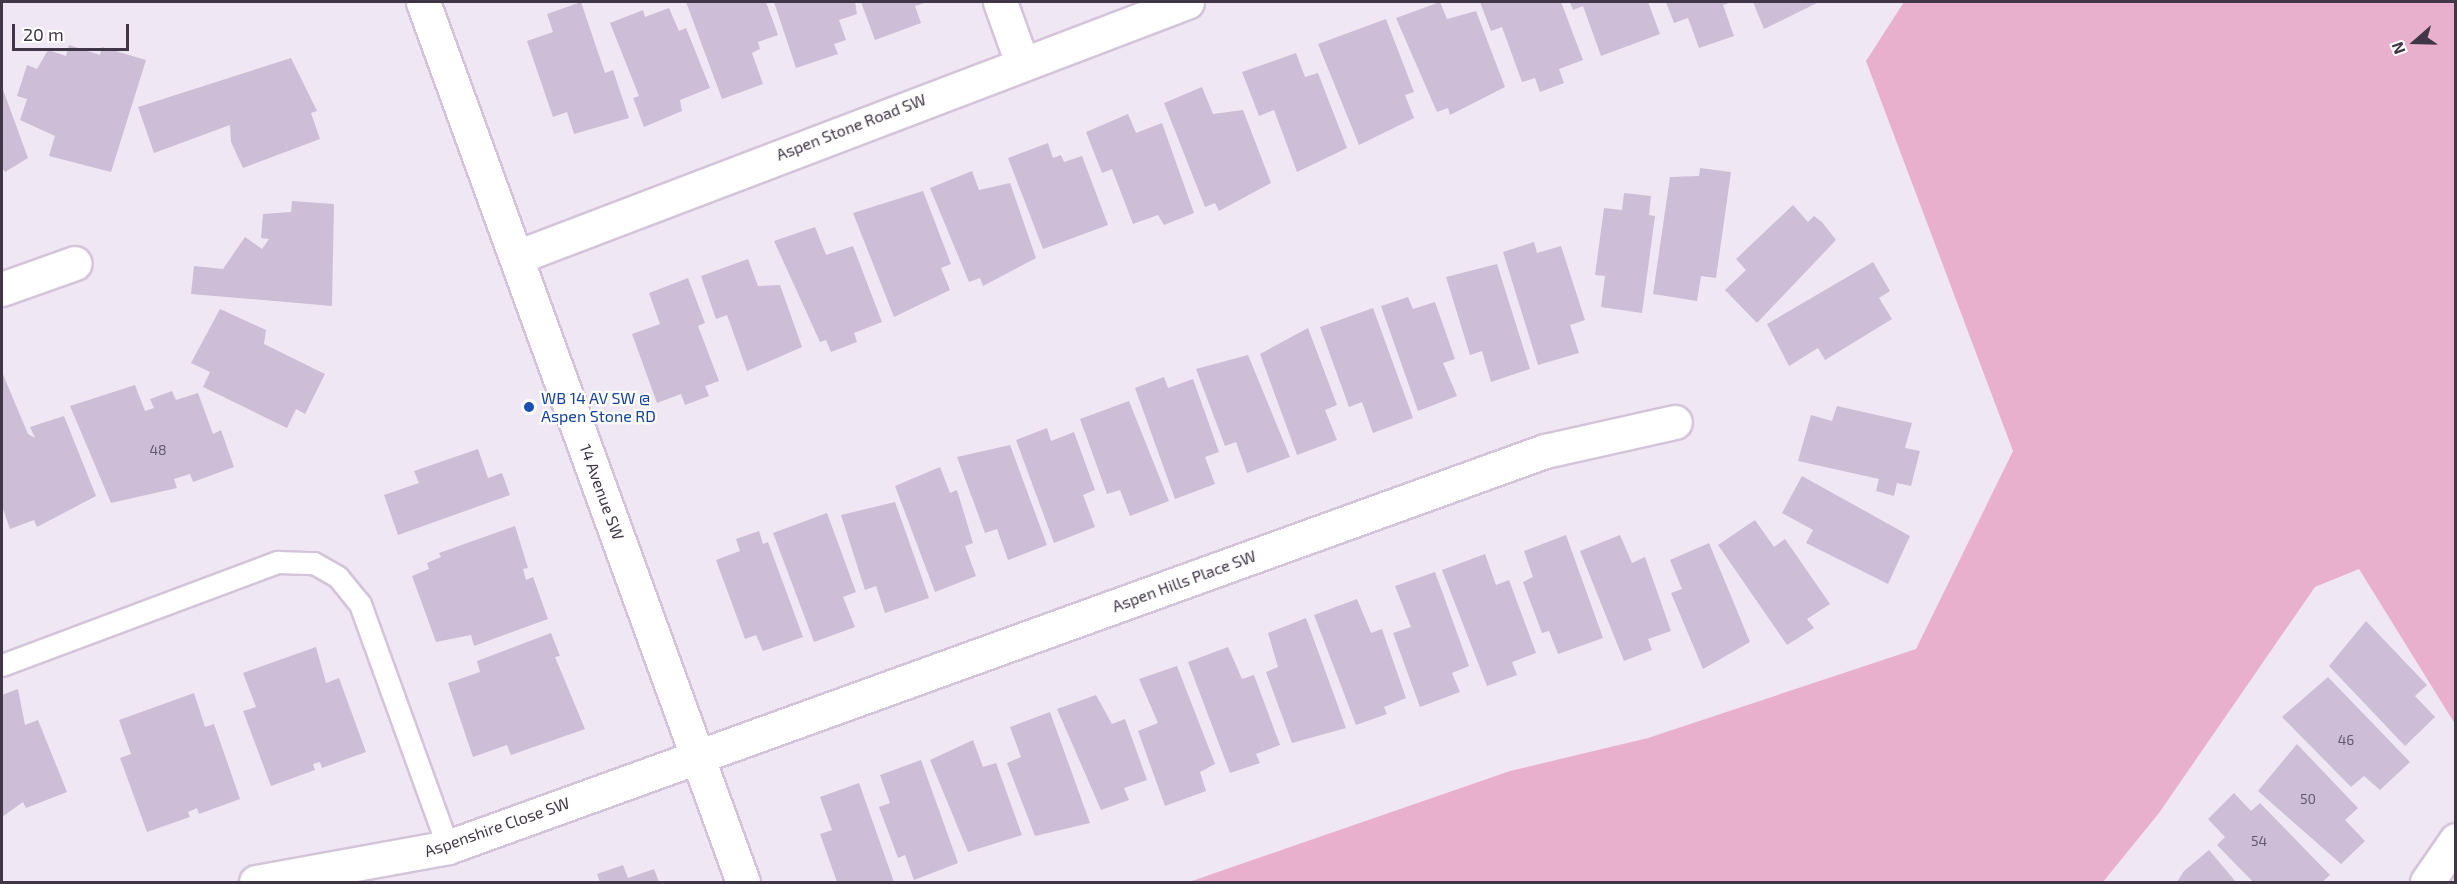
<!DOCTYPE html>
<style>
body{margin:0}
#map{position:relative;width:2457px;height:884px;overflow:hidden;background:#f0e7f4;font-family:"Exo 2",sans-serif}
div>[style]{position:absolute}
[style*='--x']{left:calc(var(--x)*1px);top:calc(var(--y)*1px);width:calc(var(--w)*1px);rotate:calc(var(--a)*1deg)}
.green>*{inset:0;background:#e9b0cd}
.building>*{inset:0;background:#cdbdd6}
.roads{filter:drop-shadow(2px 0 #d4c4da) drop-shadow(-2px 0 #d4c4da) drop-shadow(0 2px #d4c4da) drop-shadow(0 -2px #d4c4da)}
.lane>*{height:21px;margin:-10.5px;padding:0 10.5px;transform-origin:10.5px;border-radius:10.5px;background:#fff}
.street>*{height:33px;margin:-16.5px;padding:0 16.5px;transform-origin:16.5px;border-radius:16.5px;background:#fff}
.dots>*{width:16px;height:16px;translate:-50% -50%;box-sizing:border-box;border:3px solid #fff;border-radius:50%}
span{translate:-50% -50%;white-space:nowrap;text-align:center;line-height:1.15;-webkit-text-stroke:4.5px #fff;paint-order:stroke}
.number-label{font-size:14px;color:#64586b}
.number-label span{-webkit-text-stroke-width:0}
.street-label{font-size:16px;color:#413647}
.transit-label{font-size:16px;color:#164399}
.left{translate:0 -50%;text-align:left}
.frame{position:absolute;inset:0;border:3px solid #413647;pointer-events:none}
.north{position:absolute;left:2385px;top:12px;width:60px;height:60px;-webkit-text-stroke:4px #fff;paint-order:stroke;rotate:250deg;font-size:16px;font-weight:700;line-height:24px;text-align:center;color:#413647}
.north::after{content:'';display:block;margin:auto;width:21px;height:27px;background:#413647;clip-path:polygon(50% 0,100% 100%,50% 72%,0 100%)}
.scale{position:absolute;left:12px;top:24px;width:117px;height:27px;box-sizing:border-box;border:3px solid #413647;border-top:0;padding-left:8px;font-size:18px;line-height:21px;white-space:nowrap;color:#413647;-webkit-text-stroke:4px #fff;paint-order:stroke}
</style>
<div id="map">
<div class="green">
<div style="clip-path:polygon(1904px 2px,2455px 2px,2455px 724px,2359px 569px,2315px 587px,2159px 813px,2103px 882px,1189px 882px,1510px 771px,1648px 738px,1916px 649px,2013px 451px,1866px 61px)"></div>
</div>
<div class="building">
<div style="clip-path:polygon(581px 2px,605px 73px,613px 70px,629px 118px,574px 134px,567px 112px,553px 117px,527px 41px,553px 32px,547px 14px)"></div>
<div style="clip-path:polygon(686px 2px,766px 2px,778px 35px,758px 42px,760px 49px,752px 53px,763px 84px,722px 99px)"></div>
<div style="clip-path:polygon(774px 2px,855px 2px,857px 14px,839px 20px,846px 40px,834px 44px,838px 54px,796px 68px)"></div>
<div style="clip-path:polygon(861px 2px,928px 2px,915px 6px,921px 23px,875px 40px)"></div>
<div style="clip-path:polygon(1440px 2px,1447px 19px,1476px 11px,1505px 87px,1450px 115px,1448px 108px,1437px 112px,1396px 18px)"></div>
<div style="clip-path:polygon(1480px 2px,1561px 2px,1583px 60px,1559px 69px,1564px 83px,1540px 92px,1535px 78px,1522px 82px,1502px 27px,1491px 31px)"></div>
<div style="clip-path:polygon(1570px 2px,1648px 2px,1660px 34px,1601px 56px,1583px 6px,1573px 10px)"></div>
<div style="clip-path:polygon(1666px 2px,1732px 2px,1723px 5px,1734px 36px,1699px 48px,1688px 18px,1674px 23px)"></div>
<div style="clip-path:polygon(1753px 2px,1819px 2px,1764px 29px)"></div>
<div style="clip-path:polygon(669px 8px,679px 31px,686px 28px,710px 88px,680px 100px,682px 111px,644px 127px,633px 98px,639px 96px,610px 23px,643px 10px,645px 17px)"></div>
<div style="clip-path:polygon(1386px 19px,1414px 92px,1405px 95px,1414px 118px,1359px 145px,1318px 44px)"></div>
<div style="clip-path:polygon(69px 45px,100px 55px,102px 47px,146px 60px,111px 172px,49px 156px,55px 136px,20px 120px,27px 99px,17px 96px,27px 65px,37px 69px,48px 50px,66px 56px)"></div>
<div style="clip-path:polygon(1296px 53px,1305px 77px,1318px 73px,1347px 148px,1297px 172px,1274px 110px,1259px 116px,1242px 72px)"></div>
<div style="clip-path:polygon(291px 58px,317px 111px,311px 113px,320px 139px,243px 168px,231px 142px,230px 125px,154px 153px,138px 107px)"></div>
<div style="clip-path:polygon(2px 87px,28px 158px,5px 172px,2px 168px)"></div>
<div style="clip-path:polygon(1202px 87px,1213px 114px,1243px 110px,1271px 183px,1219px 211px,1215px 203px,1205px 207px,1164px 103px)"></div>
<div style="clip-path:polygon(1128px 114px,1136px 133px,1162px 123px,1194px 213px,1164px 225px,1158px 215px,1133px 224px,1112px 169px,1102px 173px,1086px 132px)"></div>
<div style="clip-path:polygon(1048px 143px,1053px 158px,1061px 155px,1064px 162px,1082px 156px,1108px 225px,1043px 249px,1008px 158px)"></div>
<div style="clip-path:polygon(1700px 168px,1731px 172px,1716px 278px,1701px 276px,1697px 301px,1653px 294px,1670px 177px,1699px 176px)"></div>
<div style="clip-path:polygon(972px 171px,979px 190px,1010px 183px,1036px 258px,983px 286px,980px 278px,969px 282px,930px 188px)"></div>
<div style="clip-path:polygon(923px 191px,951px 264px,941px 268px,950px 290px,894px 317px,853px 213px)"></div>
<div style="clip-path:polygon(1624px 193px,1651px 196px,1649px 215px,1655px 216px,1642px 313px,1601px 307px,1605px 276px,1595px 275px,1604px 208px,1622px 210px)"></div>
<div style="clip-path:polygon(292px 201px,334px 204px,332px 306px,191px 294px,194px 266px,223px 269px,245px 237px,262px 249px,269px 239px,261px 238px,263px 214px,291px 212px)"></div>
<div style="clip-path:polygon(1793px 205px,1808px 222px,1814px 216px,1822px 222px,1836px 240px,1757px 323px,1725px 290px,1746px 270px,1736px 259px)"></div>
<div style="clip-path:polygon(815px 227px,826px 255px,853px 246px,882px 322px,854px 333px,857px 342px,831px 352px,826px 340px,820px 342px,774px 241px)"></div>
<div style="clip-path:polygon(1534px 242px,1537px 253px,1561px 246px,1585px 320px,1570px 325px,1579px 353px,1538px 365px,1503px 252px)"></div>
<div style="clip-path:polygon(748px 259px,758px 286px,780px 285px,802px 347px,747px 371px,727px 315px,716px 319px,701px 276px)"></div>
<div style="clip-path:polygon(1873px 262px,1890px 291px,1879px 298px,1892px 319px,1825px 360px,1818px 348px,1789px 366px,1767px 324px)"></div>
<div style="clip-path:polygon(1497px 264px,1530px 369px,1491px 382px,1482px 351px,1470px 355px,1446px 277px)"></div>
<div style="clip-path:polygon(688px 278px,705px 323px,698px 326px,719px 381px,705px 386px,709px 396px,685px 405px,681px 394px,657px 403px,632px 334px,660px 324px,649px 293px)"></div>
<div style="clip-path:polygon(1408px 297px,1413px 309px,1435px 302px,1455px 359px,1443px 363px,1457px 396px,1418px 411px,1381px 306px)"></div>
<div style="clip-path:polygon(1373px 308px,1413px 418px,1373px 433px,1362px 402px,1349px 407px,1320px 327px)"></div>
<div style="clip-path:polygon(220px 309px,266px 330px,264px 344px,325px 374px,305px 414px,296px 409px,287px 428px,203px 387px,210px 372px,191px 363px)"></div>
<div style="clip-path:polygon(1308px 328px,1337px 405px,1325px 410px,1337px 440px,1297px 455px,1260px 354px)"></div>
<div style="clip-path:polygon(1248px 355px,1290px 457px,1247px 473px,1236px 442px,1225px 446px,1196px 369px)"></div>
<div style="clip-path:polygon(2px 372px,28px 434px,35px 438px,30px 427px,64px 416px,96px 496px,37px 527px,34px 520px,10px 529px,2px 506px)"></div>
<div style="clip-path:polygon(1164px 377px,1168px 388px,1193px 379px,1219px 452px,1205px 457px,1215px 484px,1175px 499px,1135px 388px)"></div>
<div style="clip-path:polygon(135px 385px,145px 411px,154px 408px,150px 399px,172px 391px,176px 400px,198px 393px,213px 434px,221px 430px,234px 467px,193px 482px,190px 474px,174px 479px,177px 488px,111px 503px,70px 406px)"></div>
<div style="clip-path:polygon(1129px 401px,1169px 501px,1130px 516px,1120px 490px,1107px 494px,1080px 419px)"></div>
<div style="clip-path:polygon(1837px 406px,1912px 423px,1905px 448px,1920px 451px,1911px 486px,1897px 483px,1894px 496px,1876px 491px,1879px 479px,1798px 461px,1811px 415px,1832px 421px)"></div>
<div style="clip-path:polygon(1047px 428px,1051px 441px,1074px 432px,1095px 490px,1083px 495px,1095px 527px,1054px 543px,1016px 440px)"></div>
<div style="clip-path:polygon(1010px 445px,1047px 545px,1008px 560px,997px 529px,985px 533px,957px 457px)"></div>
<div style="clip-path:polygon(478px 449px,488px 478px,502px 473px,510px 495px,398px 535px,384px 495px,419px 483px,414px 471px)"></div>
<div style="clip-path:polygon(940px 467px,950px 493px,957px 490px,973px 543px,965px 546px,976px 576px,935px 592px,895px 486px)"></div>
<div style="clip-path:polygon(1802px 476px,1910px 536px,1888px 584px,1806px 543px,1813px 530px,1782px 513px)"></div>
<div style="clip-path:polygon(895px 502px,929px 598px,885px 613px,876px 586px,865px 590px,841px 515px)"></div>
<div style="clip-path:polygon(827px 513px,856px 592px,843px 597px,855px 627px,814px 642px,773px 533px)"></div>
<div style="clip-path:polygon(1755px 520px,1774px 547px,1785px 539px,1830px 604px,1807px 619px,1814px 628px,1787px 645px,1718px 545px)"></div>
<div style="clip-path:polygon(515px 526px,528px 568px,523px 569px,526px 580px,533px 577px,548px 619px,474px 646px,471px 635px,436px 642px,412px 576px,429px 569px,427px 563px,441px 557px,439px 553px)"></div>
<div style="clip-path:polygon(759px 531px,763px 544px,768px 542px,803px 637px,763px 651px,756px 635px,745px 639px,716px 560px,740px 551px,736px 539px)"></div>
<div style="clip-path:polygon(1566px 535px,1603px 638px,1558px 654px,1549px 631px,1542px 633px,1523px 582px,1533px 577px,1524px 551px)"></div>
<div style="clip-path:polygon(1620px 535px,1632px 563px,1645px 557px,1671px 631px,1648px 639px,1652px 650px,1624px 661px,1580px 551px)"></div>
<div style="clip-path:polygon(1709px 543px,1750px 642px,1703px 669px,1671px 593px,1682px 589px,1670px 560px)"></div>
<div style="clip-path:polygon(1485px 554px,1496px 585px,1509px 580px,1536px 653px,1512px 662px,1517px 675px,1487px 686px,1442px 570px)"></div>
<div style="clip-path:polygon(1435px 572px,1469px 666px,1452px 673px,1460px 692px,1420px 707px,1393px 633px,1411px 627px,1395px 586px)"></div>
<div style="clip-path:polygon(1357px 599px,1371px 633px,1382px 629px,1406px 698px,1384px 707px,1387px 714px,1356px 725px,1314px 615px)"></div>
<div style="clip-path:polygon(1306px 618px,1346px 728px,1292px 743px,1266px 672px,1278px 667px,1268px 633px)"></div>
<div style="clip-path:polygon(2366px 621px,2427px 685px,2415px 696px,2435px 717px,2405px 746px,2329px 666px)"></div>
<div style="clip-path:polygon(551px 633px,560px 656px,555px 657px,585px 729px,511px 755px,507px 745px,473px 757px,448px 683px,480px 672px,477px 661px)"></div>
<div style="clip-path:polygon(316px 647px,326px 683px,339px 678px,366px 752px,322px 768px,320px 762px,313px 764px,315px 770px,271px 786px,243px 711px,256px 707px,243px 673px)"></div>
<div style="clip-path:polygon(1228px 647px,1242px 679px,1254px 675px,1280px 745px,1256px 754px,1260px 763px,1230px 773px,1188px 662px)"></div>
<div style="clip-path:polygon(1177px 666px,1215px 764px,1200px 772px,1206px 791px,1165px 806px,1138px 731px,1158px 723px,1139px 679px)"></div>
<div style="clip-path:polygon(2328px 677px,2410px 762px,2380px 790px,2364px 776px,2351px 787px,2282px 717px)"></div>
<div style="clip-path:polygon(18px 689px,25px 725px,38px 720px,67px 792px,26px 808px,23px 802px,2px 817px,2px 695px)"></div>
<div style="clip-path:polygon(194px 693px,205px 727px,214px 724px,240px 799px,199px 814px,197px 808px,188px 812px,190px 817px,147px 832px,120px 758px,131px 754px,119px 720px)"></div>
<div style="clip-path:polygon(1096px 695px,1112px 724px,1125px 719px,1147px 780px,1124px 788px,1129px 800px,1101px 810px,1057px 709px)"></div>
<div style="clip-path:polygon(1050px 712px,1090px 823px,1035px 836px,1007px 763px,1021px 757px,1010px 727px)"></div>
<div style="clip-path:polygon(973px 740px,983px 767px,996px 763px,1022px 835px,968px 852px,930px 760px)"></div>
<div style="clip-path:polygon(2297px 744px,2358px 808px,2345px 820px,2365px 841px,2341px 864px,2258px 791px)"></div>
<div style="clip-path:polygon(921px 760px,958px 863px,914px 880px,905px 855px,898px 858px,879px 807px,890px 803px,880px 775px)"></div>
<div style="clip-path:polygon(859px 783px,894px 882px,837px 882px,820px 834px,832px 830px,820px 797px)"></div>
<div style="clip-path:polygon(2234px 793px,2251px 811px,2260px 803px,2330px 875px,2322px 882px,2253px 882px,2217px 845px,2225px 837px,2208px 819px)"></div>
<div style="clip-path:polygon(2209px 850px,2236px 882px,2177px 882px,2184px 871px)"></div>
<div style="clip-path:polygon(623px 865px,628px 878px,654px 869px,659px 882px,600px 882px,597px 874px)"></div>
</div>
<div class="roads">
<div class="lane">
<div style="--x:2;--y:665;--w:295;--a:-20.5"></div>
<div style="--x:278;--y:562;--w:36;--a:2"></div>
<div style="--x:314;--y:563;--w:28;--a:30"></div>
<div style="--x:338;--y:577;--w:35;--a:51"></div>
<div style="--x:360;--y:604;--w:258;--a:70.1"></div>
</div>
<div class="street">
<div style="--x:423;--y:2;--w:936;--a:70.02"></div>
<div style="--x:1000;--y:2;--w:62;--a:70.1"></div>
<div style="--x:517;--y:257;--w:717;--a:-20.84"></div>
<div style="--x:2;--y:289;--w:77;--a:-19.6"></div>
<div style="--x:256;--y:882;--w:195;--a:-10.3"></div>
<div style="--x:448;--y:847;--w:1166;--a:-19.85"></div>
<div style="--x:1545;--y:451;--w:133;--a:-12.6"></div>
<div style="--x:2427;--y:882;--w:51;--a:-55.4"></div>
</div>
</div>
<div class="dots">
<div style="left:529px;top:407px;background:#1a4fb4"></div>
</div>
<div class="number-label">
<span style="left:158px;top:450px">48</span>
<span style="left:2346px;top:740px">46</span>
<span style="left:2308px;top:799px">50</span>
<span style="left:2259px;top:841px">54</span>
</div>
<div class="street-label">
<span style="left:851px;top:127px;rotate:-21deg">Aspen Stone Road SW</span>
<span style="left:602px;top:492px;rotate:70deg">14 Avenue SW</span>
<span style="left:1184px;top:581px;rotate:-20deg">Aspen Hills Place SW</span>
<span style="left:497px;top:827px;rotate:-19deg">Aspenshire Close SW</span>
</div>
<div class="transit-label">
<span class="left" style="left:541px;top:407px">WB 14 AV SW @<br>Aspen Stone RD</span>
</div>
<div class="frame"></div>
<div class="north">N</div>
<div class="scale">20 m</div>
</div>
